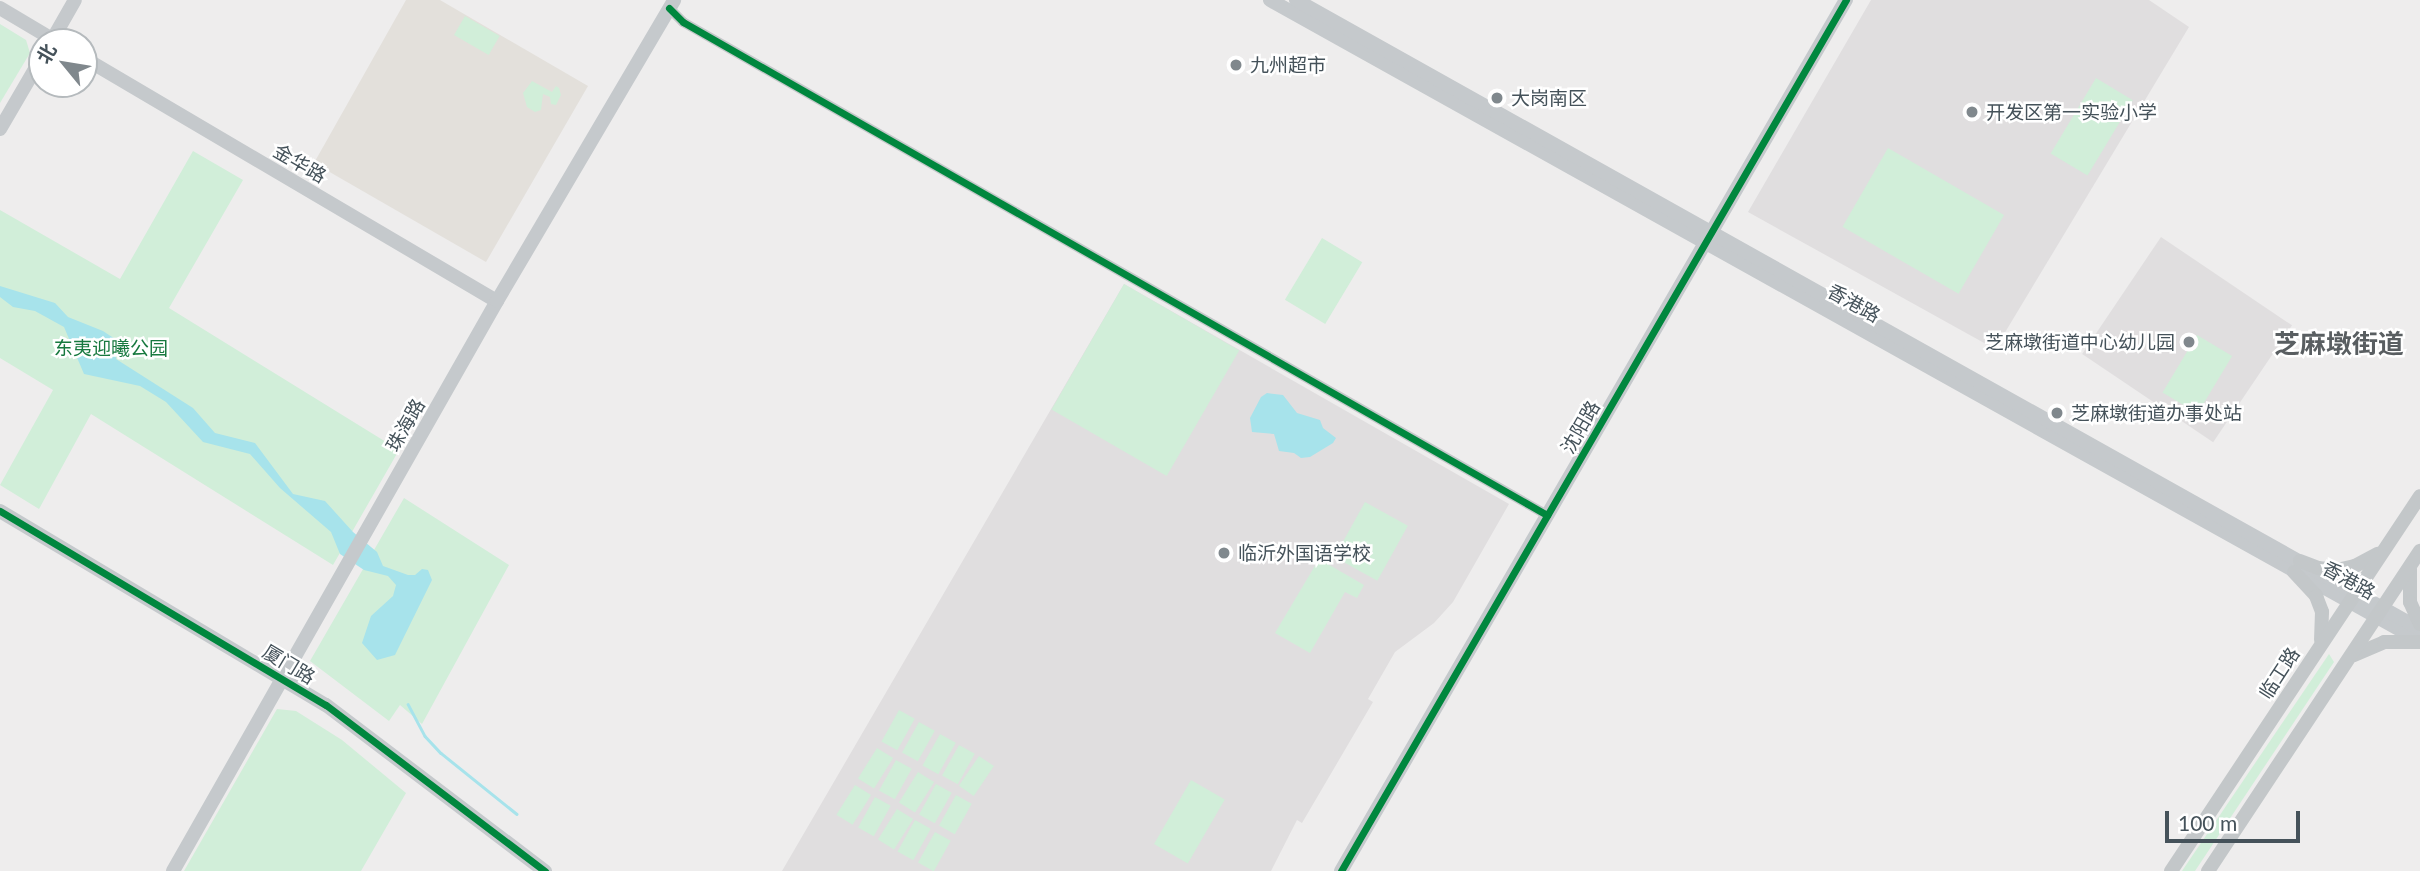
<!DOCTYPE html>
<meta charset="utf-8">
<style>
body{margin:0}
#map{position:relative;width:2420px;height:871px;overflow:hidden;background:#eeeded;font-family:Lato,"Noto Sans SC",sans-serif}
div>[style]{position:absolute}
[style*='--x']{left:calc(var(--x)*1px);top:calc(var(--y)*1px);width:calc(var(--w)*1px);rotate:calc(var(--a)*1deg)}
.commercial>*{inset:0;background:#e3e0db}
.education>*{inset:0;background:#e0dedf;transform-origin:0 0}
.green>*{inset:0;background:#d1eed9;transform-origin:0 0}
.water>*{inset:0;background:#a7e3eb}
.stream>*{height:2.5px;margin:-1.25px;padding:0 1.25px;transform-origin:1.25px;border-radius:1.25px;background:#a7e3eb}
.street>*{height:10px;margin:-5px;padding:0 5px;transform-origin:5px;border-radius:5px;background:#c5c8ca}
.secondary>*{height:14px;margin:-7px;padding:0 7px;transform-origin:7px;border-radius:7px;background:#c5c9cc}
.primary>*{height:14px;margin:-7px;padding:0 7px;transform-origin:7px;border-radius:7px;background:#c3c7c9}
.cycleway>*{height:7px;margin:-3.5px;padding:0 3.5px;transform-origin:3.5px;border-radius:3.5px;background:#00873e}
.dots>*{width:19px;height:19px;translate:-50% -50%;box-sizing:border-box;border:4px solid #fff;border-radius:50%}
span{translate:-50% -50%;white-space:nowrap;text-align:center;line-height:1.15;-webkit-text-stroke:5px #fff;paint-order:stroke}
.poi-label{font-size:19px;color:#45525a}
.left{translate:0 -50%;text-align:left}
.right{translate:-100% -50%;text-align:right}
.street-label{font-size:19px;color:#45525a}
.park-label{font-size:19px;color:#17793f}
.district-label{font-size:26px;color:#595e61;font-weight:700}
.north{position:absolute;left:28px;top:28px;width:70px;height:70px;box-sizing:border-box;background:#fff;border:2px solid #b5babd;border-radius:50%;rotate:300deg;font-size:19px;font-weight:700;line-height:28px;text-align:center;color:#45525a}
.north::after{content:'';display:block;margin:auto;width:24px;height:32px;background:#80888d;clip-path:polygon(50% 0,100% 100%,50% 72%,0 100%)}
.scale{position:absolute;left:2165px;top:811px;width:135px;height:32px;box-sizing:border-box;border:4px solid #45525a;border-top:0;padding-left:9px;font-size:21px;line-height:24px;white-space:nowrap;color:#45525a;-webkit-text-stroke:5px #fff;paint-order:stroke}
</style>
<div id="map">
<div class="commercial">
<div style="clip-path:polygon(406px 0,440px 0,588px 86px,486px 262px,314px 163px)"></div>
</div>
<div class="education">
<div style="clip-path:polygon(1871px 0,2149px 0,2189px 27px,1995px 349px,1748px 212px)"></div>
<div style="left:2161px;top:237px;width:158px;height:141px;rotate:34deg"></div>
<div style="clip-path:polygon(1124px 284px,1509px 504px,1453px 602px,1434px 623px,1395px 652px,1368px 699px,1373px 702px,1302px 823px,1297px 820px,1271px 871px,782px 871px)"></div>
</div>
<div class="green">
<div style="left:465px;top:16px;width:40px;height:22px;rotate:30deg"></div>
<div style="clip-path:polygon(0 24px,26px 40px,30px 53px,0 103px)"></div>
<div style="left:2096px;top:78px;width:43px;height:88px;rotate:31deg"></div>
<div style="clip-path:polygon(532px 81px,552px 92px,556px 86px,559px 88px,561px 95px,556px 105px,551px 104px,550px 97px,543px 94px,541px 110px,535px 112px,527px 107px,523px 93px)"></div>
<div style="left:1888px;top:148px;width:134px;height:91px;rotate:30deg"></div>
<div style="clip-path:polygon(193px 151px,243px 180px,169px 308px,399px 450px,333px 565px,91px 414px,39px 509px,0 485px,53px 390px,0 358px,0 210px,120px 279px)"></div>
<div style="left:1322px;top:238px;width:47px;height:72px;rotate:31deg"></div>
<div style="left:1124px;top:284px;width:133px;height:145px;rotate:30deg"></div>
<div style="left:2197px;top:335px;width:41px;height:67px;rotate:31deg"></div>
<div style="clip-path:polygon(404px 498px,509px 565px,422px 724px,400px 705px,389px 721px,310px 661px)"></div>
<div style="left:1365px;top:502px;width:49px;height:63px;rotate:29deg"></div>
<div style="clip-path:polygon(1319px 559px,1364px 585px,1357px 598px,1345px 592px,1310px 653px,1275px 633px)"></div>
<div style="clip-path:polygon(2329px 654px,2334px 662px,2195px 871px,2182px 871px)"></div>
<div style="clip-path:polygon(277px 709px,296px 711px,342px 740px,406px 793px,361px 871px,184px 871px)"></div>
<div style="left:899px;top:710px;width:18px;height:36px;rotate:29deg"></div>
<div style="left:919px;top:722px;width:18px;height:35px;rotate:29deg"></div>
<div style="left:940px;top:734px;width:18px;height:36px;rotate:29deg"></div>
<div style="left:959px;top:745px;width:18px;height:35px;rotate:29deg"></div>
<div style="left:877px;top:748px;width:19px;height:36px;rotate:32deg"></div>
<div style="left:979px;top:756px;width:18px;height:36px;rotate:34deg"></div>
<div style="left:896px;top:760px;width:18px;height:35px;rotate:29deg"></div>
<div style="left:918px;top:772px;width:19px;height:36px;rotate:32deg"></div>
<div style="left:1191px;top:780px;width:39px;height:74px;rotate:30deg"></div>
<div style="left:936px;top:784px;width:18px;height:35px;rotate:29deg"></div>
<div style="left:855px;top:785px;width:19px;height:35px;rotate:32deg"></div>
<div style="left:956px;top:795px;width:18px;height:35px;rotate:29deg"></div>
<div style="left:875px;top:797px;width:18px;height:35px;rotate:29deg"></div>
<div style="left:897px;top:809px;width:19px;height:36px;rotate:32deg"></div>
<div style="left:915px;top:820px;width:18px;height:36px;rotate:29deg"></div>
<div style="left:935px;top:832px;width:18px;height:35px;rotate:29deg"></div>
</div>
<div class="water">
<div style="clip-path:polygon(0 286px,55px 303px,68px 317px,103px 331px,115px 339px,116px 359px,193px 408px,215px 433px,255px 443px,293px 494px,325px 501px,353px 532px,377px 552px,383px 566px,408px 575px,415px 575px,422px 569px,428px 570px,432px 580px,395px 655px,377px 660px,362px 643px,371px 616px,393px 596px,396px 585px,388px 576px,364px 570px,340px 554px,331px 532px,280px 488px,250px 454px,203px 442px,166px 402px,140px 386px,84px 374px,64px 327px,35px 311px,13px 307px,0 297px)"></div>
<div style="clip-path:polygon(1267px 393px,1283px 395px,1297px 413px,1320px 420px,1323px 428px,1336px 438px,1333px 443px,1310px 457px,1301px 458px,1294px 453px,1279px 451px,1274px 434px,1252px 432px,1250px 418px,1261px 397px)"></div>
</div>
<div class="stream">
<div style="--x:408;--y:704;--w:36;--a:62"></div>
<div style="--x:425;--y:736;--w:23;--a:47"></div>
<div style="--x:441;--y:753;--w:97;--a:38.8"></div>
</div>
<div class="street">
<div style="--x:669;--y:8;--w:20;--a:45"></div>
<div style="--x:683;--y:22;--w:995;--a:29.71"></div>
</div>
<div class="secondary">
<div style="--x:1270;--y:0;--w:1317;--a:29.13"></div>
<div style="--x:1296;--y:0;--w:1288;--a:29.23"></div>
<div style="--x:0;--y:8;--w:66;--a:30.8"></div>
<div style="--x:51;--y:42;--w:48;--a:-60.3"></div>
<div style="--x:84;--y:58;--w:479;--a:30.5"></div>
<div style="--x:0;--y:129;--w:83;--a:-59.7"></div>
<div style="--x:0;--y:511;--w:379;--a:30.8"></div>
<div style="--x:326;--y:705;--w:275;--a:37.2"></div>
<div style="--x:173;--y:871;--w:656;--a:-60.39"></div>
<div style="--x:497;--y:301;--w:349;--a:-59.5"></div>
<div style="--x:1341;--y:871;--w:1007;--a:-59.9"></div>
</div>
<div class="primary">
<div style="--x:2300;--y:561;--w:19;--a:21"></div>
<div style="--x:2318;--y:568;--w:19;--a:6"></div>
<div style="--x:2337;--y:570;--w:18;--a:-13"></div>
<div style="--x:2355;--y:566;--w:26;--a:-28"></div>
<div style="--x:2410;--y:569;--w:33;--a:90"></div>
<div style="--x:2410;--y:602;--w:24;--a:66"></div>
<div style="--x:2294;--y:572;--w:33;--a:47"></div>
<div style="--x:2316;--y:596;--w:17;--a:69"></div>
<div style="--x:2322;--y:612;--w:28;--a:92"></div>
<div style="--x:2354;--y:655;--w:33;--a:-23"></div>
<div style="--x:2384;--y:642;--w:36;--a:0"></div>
<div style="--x:2171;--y:871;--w:450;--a:-56.4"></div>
<div style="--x:2208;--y:871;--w:384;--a:-56.5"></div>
</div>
<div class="cycleway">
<div style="--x:669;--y:8;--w:20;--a:45"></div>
<div style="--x:683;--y:22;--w:995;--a:29.71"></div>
<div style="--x:0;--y:511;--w:379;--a:30.8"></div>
<div style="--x:326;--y:705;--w:275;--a:37.2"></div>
<div style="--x:1341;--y:871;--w:1007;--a:-59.9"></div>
</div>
<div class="dots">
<div style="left:1236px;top:65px;background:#80888d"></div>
<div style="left:1497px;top:98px;background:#80888d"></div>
<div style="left:1972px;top:112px;background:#80888d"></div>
<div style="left:2189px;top:342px;background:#80888d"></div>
<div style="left:2057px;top:413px;background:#80888d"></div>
<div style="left:1224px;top:553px;background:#80888d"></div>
</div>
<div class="poi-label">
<span class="left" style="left:1250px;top:65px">九州超市</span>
<span class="left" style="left:1511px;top:98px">大岗南区</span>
<span class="left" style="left:1986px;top:112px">开发区第一实验小学</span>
<span class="right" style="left:2175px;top:342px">芝麻墩街道中心幼儿园</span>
<span class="left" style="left:2071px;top:413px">芝麻墩街道办事处站</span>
<span class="left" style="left:1238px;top:553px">临沂外国语学校</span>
</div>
<div class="street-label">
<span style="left:300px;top:163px;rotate:30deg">金华路</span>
<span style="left:1854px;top:303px;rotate:29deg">香港路</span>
<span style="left:405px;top:425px;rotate:-60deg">珠海路</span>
<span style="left:1580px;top:427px;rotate:-60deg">沈阳路</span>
<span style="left:2349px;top:580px;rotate:29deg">香港路</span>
<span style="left:289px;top:664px;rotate:31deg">厦门路</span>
<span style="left:2279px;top:673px;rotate:-57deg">临工路</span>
</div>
<div class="park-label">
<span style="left:111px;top:348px">东夷迎曦公园</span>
</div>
<div class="district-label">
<span style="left:2339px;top:344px">芝麻墩街道</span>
</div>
<div class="north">北</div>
<div class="scale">100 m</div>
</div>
